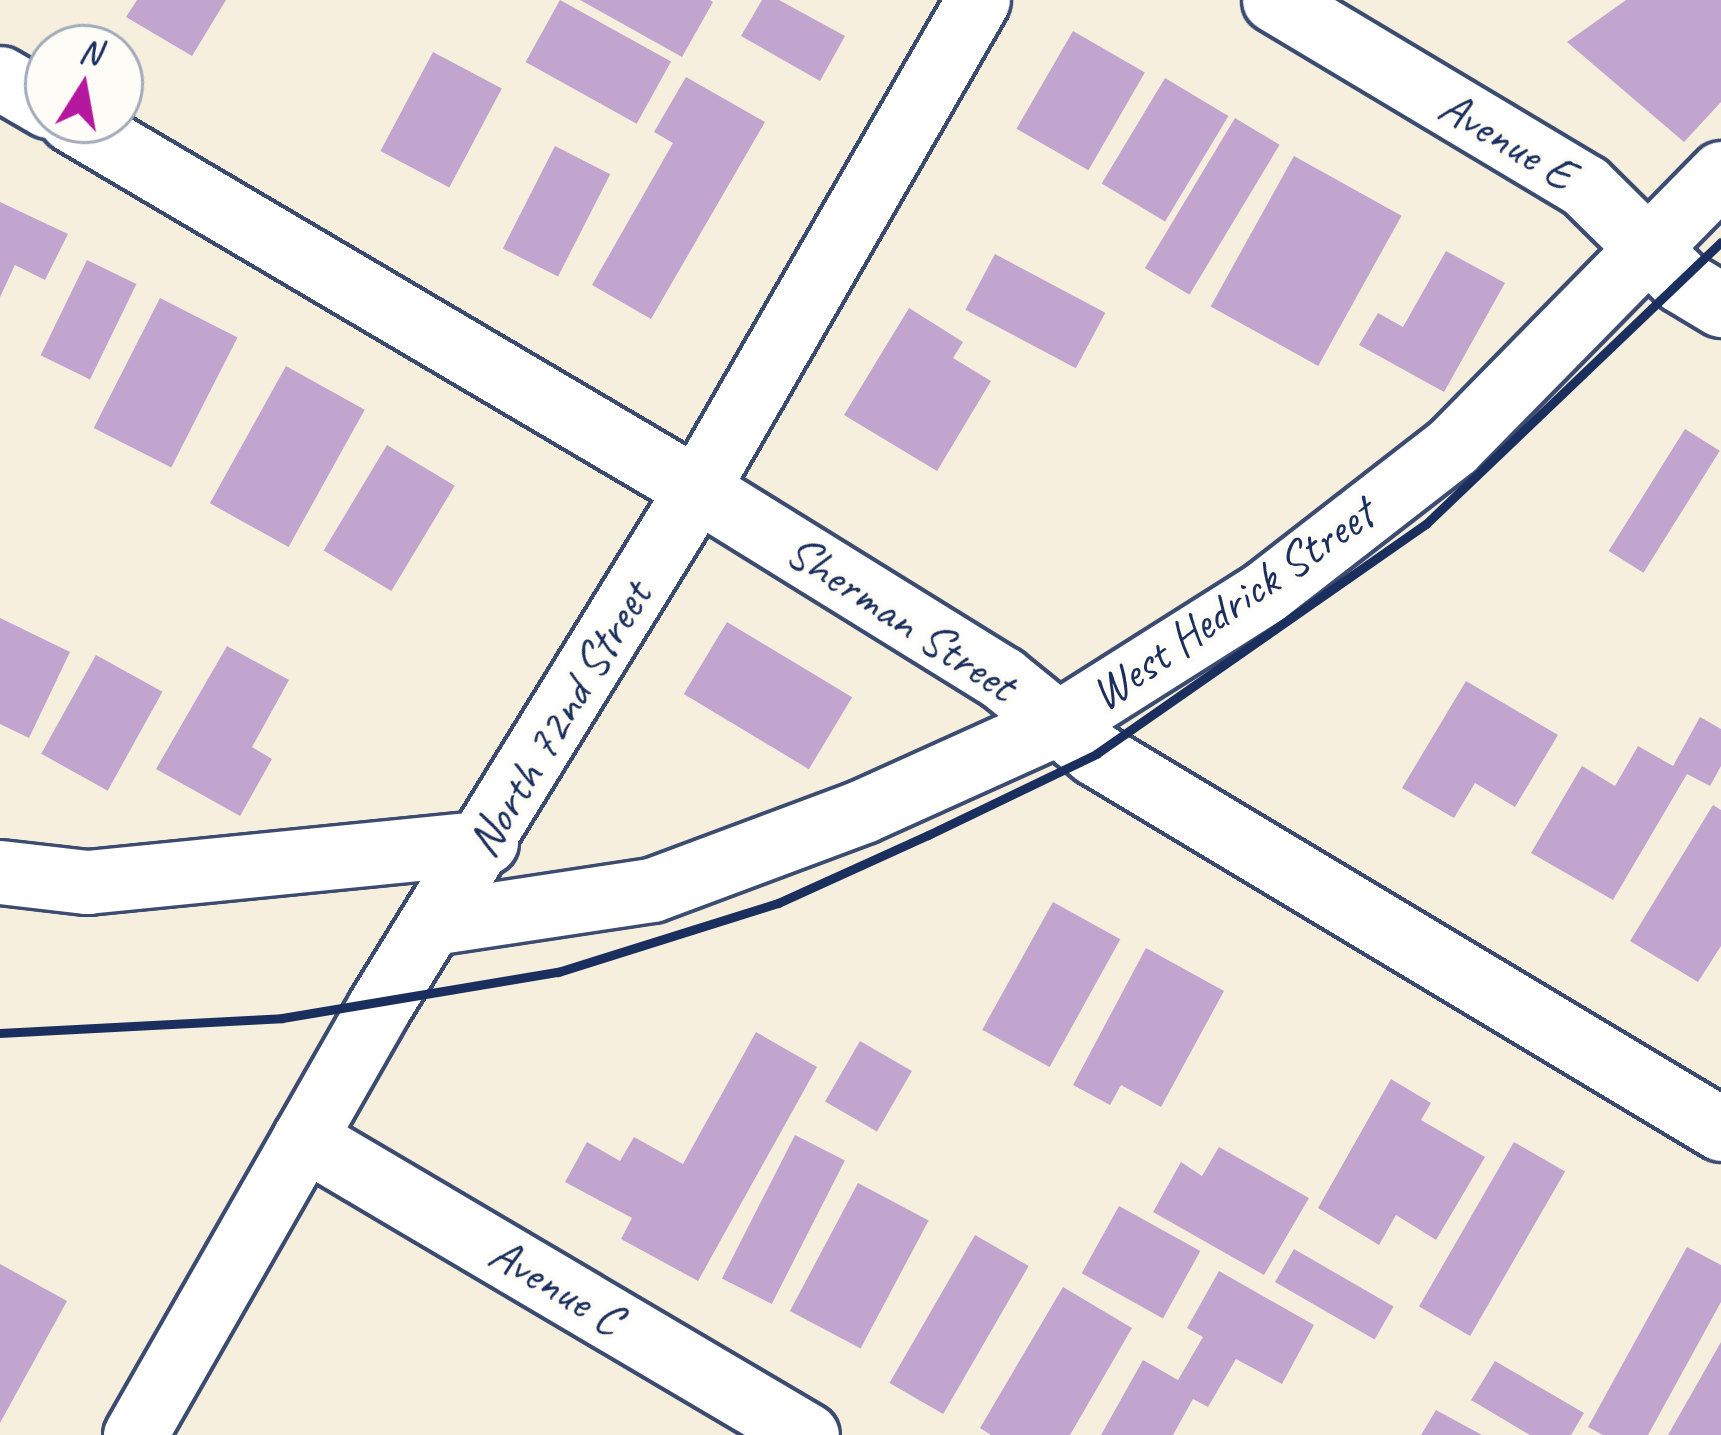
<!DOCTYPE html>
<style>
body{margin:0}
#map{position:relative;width:1721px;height:1435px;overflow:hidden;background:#f6efdd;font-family:Caveat,sans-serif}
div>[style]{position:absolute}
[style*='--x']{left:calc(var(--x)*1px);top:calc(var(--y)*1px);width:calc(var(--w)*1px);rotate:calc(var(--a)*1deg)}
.building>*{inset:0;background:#c1a5cf;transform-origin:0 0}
.roads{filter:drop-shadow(3px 0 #3c4c71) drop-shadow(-3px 0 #3c4c71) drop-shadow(0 3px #3c4c71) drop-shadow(0 -3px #3c4c71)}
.minor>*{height:63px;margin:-31.5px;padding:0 31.5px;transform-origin:31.5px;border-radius:31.5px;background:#fff}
.rail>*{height:9px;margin:-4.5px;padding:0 4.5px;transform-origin:4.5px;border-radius:4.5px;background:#1b2f5e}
span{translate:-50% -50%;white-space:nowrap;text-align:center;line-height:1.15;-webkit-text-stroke:9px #fdfcf7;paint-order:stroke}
.street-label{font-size:48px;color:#1b2f5e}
.north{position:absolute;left:24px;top:24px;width:120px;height:120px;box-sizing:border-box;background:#fdfcf7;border:3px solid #a3aaba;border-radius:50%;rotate:11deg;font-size:33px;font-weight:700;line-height:48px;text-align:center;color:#1b2f5e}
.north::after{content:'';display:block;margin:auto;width:42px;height:54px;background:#b5179e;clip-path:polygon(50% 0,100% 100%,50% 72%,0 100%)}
</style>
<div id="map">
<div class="building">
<div style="clip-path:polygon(137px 0,226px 0,192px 56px,126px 17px)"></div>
<div style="left:560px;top:0;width:127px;height:71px;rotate:29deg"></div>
<div style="clip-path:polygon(580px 0,710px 0,713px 2px,682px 57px)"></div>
<div style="clip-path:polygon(762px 0,779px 0,845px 36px,820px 81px,741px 36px)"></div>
<div style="clip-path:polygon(1626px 0,1721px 0,1721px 102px,1684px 142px,1567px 42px)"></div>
<div style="left:1073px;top:31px;width:83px;height:113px;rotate:30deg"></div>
<div style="left:433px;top:52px;width:78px;height:112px;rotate:28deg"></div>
<div style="clip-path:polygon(686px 77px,765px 122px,651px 319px,592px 285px,673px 143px,654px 132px)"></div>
<div style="left:1165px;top:78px;width:74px;height:123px;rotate:31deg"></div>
<div style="left:1235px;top:118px;width:52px;height:175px;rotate:31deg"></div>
<div style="left:555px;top:146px;width:62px;height:115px;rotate:27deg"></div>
<div style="left:1294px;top:156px;width:123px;height:172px;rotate:29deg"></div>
<div style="clip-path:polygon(0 202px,68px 234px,45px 280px,15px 265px,0 297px)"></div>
<div style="clip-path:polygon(1446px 251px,1505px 283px,1444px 392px,1359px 345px,1378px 313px,1403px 327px)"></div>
<div style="left:995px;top:254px;width:125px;height:63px;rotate:28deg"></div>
<div style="left:87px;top:260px;width:55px;height:106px;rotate:26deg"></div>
<div style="left:160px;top:298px;width:87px;height:146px;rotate:27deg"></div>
<div style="clip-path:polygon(909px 308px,963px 342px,953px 358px,991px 381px,937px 471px,844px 415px)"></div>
<div style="left:286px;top:366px;width:90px;height:157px;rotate:29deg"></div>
<div style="left:1685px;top:429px;width:41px;height:144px;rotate:32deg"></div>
<div style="left:387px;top:445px;width:79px;height:123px;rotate:31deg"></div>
<div style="clip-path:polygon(0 618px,70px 652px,29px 738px,0 724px)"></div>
<div style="left:727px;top:622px;width:146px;height:84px;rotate:31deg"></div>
<div style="clip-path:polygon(227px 646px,289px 680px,252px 747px,272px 759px,240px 816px,156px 769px)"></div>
<div style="left:96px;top:655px;width:76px;height:113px;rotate:29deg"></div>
<div style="clip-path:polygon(1466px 681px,1558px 735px,1515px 807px,1475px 783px,1454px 818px,1402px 788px)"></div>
<div style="clip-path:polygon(1700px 717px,1721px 729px,1721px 766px,1710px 786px,1687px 774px,1613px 900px,1531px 853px,1582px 766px,1615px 786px,1638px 746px,1673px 766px)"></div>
<div style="clip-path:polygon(1713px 805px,1721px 810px,1721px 946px,1698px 982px,1630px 941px)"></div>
<div style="left:1053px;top:902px;width:77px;height:146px;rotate:29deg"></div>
<div style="clip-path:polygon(1146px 948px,1224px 991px,1161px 1107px,1121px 1085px,1110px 1105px,1073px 1085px)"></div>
<div style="clip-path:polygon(756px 1032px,817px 1067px,698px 1281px,621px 1239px,632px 1218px,565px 1182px,587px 1142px,620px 1161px,634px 1137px,683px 1164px)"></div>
<div style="left:860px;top:1041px;width:60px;height:70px;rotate:30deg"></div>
<div style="clip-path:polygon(1391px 1079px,1431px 1103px,1421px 1120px,1485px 1157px,1436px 1240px,1396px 1215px,1379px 1245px,1318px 1208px)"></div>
<div style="left:795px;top:1135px;width:56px;height:161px;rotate:27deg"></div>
<div style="left:1514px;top:1142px;width:59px;height:190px;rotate:30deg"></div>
<div style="clip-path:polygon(1219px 1147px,1309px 1198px,1264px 1275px,1153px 1212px,1181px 1162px,1202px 1176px)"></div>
<div style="left:858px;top:1183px;width:80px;height:145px;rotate:28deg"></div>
<div style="left:1119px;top:1206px;width:93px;height:77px;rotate:29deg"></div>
<div style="left:975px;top:1235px;width:62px;height:171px;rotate:30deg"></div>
<div style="clip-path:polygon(1687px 1247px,1721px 1265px,1721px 1302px,1648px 1435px,1603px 1435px,1588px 1427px)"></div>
<div style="left:1294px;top:1249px;width:115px;height:38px;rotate:30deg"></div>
<div style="clip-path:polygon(0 1264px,67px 1301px,0 1423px)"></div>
<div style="clip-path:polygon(1219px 1271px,1314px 1325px,1282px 1384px,1236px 1359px,1208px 1407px,1193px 1399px,1173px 1435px,1101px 1435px,1143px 1360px,1178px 1380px,1203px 1337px,1187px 1328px)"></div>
<div style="clip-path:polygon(1063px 1287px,1132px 1328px,1070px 1435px,991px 1435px,980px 1428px)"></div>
<div style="clip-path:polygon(1721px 1342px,1721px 1435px,1668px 1435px)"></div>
<div style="clip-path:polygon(1495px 1361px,1584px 1413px,1571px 1435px,1530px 1435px,1471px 1400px)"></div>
<div style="clip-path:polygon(1436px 1410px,1482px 1435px,1421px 1435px)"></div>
</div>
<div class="roads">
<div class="minor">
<div style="--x:1274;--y:0;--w:362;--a:30.9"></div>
<div style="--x:1585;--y:186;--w:135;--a:44.7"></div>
<div style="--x:1681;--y:281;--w:47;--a:31"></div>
<div style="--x:0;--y:78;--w:56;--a:30.3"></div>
<div style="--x:71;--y:120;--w:727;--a:30.52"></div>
<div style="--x:697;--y:489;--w:359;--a:31.8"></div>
<div style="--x:1002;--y:678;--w:121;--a:39"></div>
<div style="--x:1096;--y:754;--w:729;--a:30.96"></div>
<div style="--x:0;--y:872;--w:88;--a:6.6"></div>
<div style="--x:87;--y:882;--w:401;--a:-5.7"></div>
<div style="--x:433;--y:923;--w:221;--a:-8.6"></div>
<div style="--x:652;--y:890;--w:225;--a:-20.5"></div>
<div style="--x:863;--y:811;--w:214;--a:-24.3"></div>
<div style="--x:1058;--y:723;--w:245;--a:-32.3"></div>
<div style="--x:1265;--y:592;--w:238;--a:-37.8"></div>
<div style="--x:1453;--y:446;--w:383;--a:-45.5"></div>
<div style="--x:304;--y:1138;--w:584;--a:30.56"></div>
<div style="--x:135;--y:1435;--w:493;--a:-60.3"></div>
<div style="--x:379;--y:1007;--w:608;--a:-58.45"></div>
<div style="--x:697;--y:489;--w:564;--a:-60.12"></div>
</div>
</div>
<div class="rail">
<div style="--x:0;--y:1033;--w:282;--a:-3"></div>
<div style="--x:282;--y:1018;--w:280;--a:-9.5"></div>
<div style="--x:558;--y:972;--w:231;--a:-17.4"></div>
<div style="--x:778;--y:903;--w:165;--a:-24.4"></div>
<div style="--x:928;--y:835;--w:187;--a:-25.7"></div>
<div style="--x:1096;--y:754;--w:402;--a:-34.9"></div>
<div style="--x:1426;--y:524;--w:408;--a:-43.7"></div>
</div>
<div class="street-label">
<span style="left:1507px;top:140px;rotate:31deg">Avenue E</span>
<span style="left:1232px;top:604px;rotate:-35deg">West Hedrick Street</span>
<span style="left:901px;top:618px;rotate:33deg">Sherman Street</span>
<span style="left:559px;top:719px;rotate:-59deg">North 72nd Street</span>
<span style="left:556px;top:1286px;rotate:31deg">Avenue C</span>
</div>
<div class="north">N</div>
</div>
